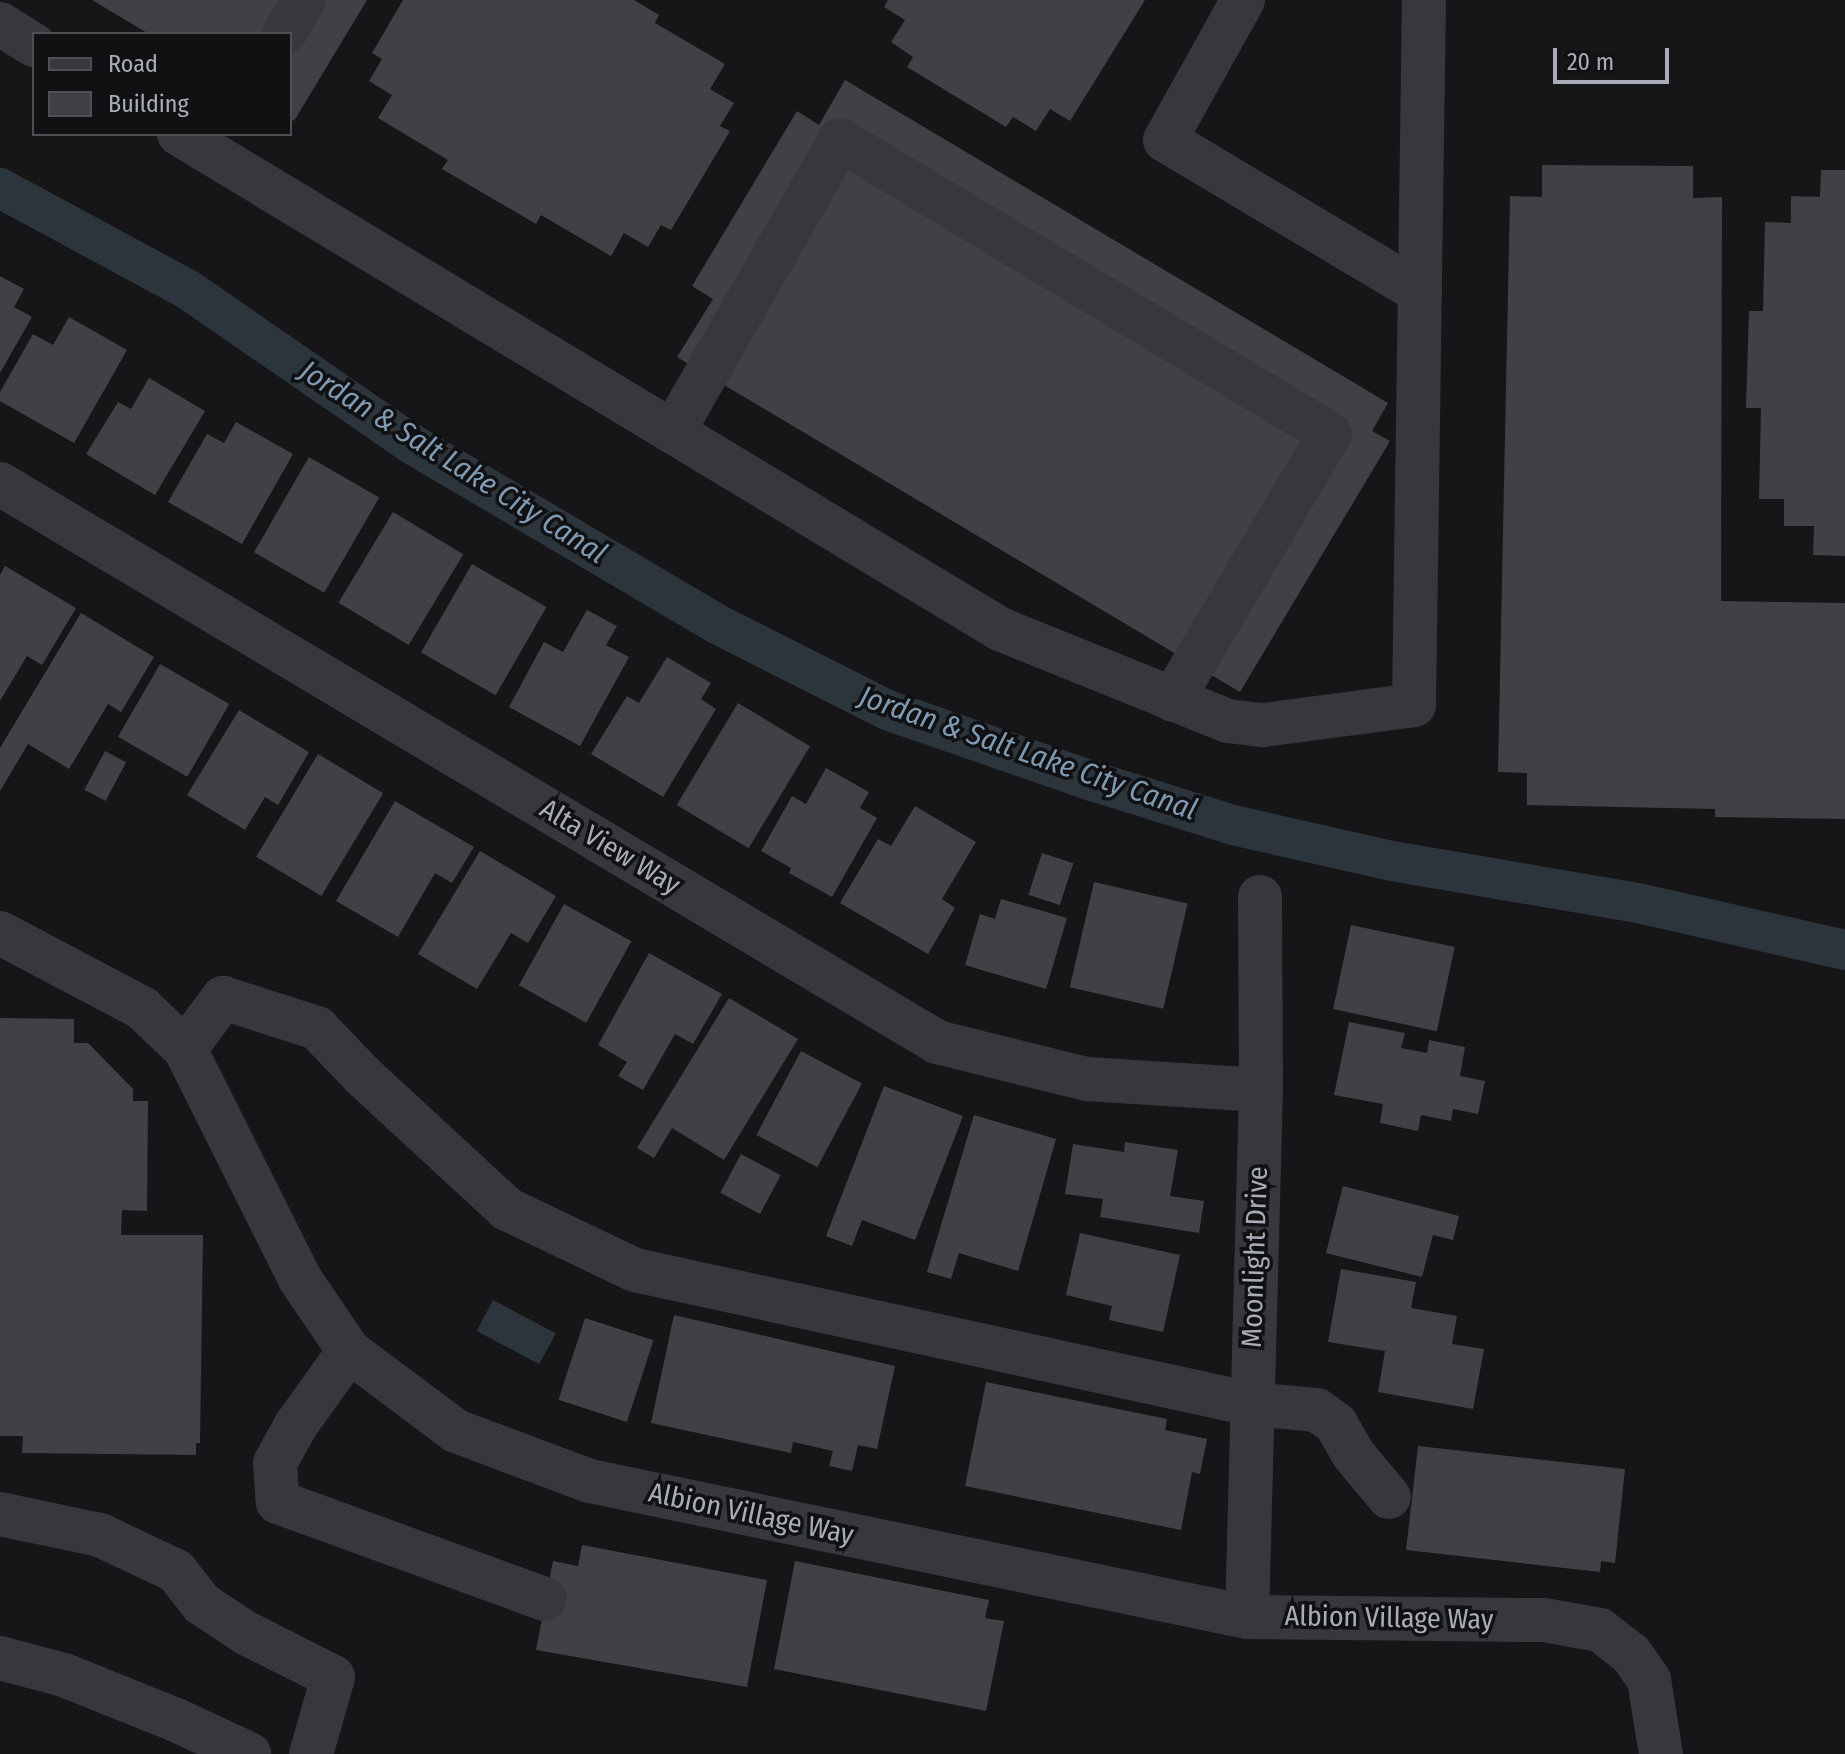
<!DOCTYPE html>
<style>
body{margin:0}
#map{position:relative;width:1845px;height:1754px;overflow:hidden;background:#161618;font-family:"Fira Sans Condensed",sans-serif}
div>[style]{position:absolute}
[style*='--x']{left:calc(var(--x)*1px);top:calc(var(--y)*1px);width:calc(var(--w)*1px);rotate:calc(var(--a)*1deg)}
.water>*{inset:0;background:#2c353c;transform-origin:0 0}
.canal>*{height:40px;margin:-20px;padding:0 20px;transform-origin:20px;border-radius:20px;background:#2c353c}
.building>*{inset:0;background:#404145;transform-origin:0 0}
.minor>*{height:44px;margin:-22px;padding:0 22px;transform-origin:22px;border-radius:22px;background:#37383d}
span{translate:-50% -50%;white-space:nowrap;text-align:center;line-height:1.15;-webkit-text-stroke:7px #111113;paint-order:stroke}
.street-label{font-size:28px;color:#a8adb8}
.water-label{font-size:30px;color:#7f9bb3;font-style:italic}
.legend{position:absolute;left:32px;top:32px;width:260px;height:104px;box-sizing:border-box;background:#111113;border:2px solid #4d4f55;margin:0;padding:10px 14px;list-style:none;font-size:24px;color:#a8adb8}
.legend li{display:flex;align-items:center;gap:16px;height:40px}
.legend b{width:40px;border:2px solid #4d4f55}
.scale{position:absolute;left:1553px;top:48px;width:116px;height:36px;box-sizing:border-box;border:4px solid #a8adb8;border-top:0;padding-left:10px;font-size:24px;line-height:28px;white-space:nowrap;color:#a8adb8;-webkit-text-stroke:6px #111113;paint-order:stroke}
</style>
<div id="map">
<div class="water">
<div style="left:493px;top:1300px;width:71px;height:35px;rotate:28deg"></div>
</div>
<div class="canal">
<div style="--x:0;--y:188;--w:213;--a:28.4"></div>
<div style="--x:187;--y:289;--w:271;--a:34.6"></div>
<div style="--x:410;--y:443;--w:356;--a:30.5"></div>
<div style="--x:717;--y:624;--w:191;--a:26.8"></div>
<div style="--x:887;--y:710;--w:217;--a:19.1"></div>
<div style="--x:1092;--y:781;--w:148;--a:17.3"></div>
<div style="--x:1233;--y:825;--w:163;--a:12.8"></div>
<div style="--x:1392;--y:861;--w:250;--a:9.7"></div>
<div style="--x:1638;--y:903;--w:212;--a:12.8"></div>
</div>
<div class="building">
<div style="clip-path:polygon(92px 0,367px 0,294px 121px,290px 118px,290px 34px,149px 34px)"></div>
<div style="clip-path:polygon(403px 0,634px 0,659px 15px,655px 23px,725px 64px,710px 89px,734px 103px,720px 126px,730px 131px,671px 230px,661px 225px,648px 247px,624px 233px,611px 256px,541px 215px,536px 224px,442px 169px,448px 160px,378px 118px,392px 95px,369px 81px,382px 59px,372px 53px)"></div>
<div style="clip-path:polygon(888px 0,1145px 0,1070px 121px,1050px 109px,1036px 131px,1013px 117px,1006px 127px,907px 67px,913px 57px,891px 42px,905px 20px,884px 7px)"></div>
<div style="clip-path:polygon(845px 80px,1388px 403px,1372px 431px,1390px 441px,1240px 692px,677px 357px,713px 299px,692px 286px,797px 111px,819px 125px)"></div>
<div style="clip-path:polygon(1542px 165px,1693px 166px,1693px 198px,1722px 197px,1721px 601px,1845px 603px,1845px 819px,1715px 817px,1715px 809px,1527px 805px,1527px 773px,1498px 772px,1510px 196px,1542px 197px)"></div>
<div style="clip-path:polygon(1821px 170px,1845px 170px,1845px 556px,1813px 555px,1814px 526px,1784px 526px,1784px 499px,1759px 499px,1761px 408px,1746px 408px,1749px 311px,1763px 311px,1765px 222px,1791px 223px,1791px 196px,1820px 197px)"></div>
<div style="clip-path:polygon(0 276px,24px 289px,14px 307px,32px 317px,0 373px)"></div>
<div style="clip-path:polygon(69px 317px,127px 350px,74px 443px,0 401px,0 392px,33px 334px,53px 345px)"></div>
<div style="clip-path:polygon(149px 378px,205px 411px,155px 495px,86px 454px,118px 402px,131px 409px)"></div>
<div style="clip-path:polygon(236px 422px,293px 454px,242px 544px,168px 502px,207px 434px,224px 443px)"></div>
<div style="left:309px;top:457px;width:81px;height:110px;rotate:30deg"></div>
<div style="left:393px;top:512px;width:82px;height:106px;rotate:31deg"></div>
<div style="left:472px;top:564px;width:86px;height:102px;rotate:30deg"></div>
<div style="clip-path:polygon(5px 566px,76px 608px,42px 665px,27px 656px,0 701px,0 575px)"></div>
<div style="clip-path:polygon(587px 610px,617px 626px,606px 645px,629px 657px,580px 746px,509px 707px,544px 642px,563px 652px)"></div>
<div style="clip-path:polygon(81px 613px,154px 657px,121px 712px,108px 704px,69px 769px,28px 744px,0 791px,0 748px)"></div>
<div style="clip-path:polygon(667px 657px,711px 683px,701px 699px,716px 709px,663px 797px,591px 754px,627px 696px,639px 703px)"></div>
<div style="left:160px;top:664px;width:80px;height:84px;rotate:30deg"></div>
<div style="left:738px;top:703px;width:84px;height:119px;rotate:31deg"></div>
<div style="clip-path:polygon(239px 710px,309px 752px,278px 805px,265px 797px,245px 830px,187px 795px)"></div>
<div style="left:105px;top:751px;width:24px;height:44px;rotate:28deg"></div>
<div style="left:318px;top:754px;width:76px;height:120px;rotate:31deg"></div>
<div style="clip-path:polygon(826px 768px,869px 792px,860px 808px,877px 818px,832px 897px,789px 873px,791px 868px,761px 851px,792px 796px,806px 804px)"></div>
<div style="clip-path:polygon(395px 801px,474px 847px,452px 883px,435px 873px,398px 937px,336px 901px)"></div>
<div style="clip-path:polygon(915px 806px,976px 842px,942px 899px,955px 908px,928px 954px,840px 903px,878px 839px,891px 846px)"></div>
<div style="clip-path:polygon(480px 851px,556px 896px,528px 943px,511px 933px,477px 989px,418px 954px)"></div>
<div style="left:1042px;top:853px;width:33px;height:44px;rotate:18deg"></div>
<div style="left:1094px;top:882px;width:96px;height:108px;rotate:13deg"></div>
<div style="clip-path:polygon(1001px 899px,1067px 918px,1046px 989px,965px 965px,980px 914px,995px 919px)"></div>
<div style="left:564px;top:904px;width:77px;height:93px;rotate:29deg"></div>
<div style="left:1351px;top:925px;width:106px;height:86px;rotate:12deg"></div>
<div style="clip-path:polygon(649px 953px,722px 994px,693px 1044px,675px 1034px,643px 1090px,618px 1076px,627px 1062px,598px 1045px)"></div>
<div style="clip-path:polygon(729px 998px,798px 1039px,724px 1160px,672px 1128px,654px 1158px,637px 1148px)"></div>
<div style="clip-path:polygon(0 1018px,74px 1019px,74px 1043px,88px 1043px,133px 1089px,133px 1101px,148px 1101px,147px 1211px,122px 1210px,121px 1235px,203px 1235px,200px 1443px,196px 1443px,196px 1455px,22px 1453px,23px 1436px,0 1436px)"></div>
<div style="clip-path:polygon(1349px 1022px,1405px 1033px,1401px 1048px,1427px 1053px,1429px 1040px,1465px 1047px,1460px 1076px,1485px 1081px,1478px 1114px,1453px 1109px,1451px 1121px,1421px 1115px,1418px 1131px,1380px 1123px,1383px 1104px,1334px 1095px)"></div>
<div style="left:801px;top:1051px;width:69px;height:95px;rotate:28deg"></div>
<div style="clip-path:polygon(884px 1086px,963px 1116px,915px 1240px,862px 1220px,852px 1246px,826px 1236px)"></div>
<div style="clip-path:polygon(974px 1115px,1056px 1139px,1018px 1271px,959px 1253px,951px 1279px,927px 1272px)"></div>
<div style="clip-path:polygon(1125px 1142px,1178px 1150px,1170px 1196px,1204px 1201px,1199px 1233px,1100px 1217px,1103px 1199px,1065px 1194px,1073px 1144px,1124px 1152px)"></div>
<div style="left:741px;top:1154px;width:45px;height:44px;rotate:28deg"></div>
<div style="clip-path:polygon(1343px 1186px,1459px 1216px,1453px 1240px,1433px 1235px,1422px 1277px,1326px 1253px)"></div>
<div style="clip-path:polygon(1080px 1233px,1180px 1255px,1163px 1332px,1109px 1320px,1112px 1306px,1066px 1295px)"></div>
<div style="clip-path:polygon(1341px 1269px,1416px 1282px,1411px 1308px,1457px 1316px,1452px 1344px,1484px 1349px,1473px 1409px,1378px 1392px,1385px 1351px,1328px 1342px)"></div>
<div style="clip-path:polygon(674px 1315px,895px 1366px,877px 1449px,858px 1445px,852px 1471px,829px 1466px,833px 1451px,793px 1442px,791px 1453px,651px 1423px)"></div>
<div style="left:585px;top:1318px;width:72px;height:86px;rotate:18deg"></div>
<div style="clip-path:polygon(986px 1382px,1167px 1419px,1165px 1430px,1207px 1439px,1200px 1474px,1192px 1472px,1181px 1530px,965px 1486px)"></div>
<div style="clip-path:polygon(1418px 1446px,1625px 1469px,1615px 1563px,1601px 1561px,1600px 1572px,1406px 1550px)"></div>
<div style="clip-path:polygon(582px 1545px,767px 1580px,747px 1687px,536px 1650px,553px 1561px,578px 1566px)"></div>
<div style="clip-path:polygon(795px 1561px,989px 1600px,985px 1618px,1004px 1621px,986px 1711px,774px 1669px)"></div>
</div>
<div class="minor">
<div style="--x:1243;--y:0;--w:160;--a:119.1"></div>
<div style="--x:1165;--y:140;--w:297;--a:30.8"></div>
<div style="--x:0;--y:24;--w:40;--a:32"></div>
<div style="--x:284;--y:34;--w:39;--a:-60"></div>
<div style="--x:179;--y:134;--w:959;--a:31.09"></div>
<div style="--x:1000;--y:629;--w:246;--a:22"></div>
<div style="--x:1228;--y:721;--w:35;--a:7"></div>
<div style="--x:1263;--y:725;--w:152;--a:-7.5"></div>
<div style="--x:1414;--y:705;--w:705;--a:-89.19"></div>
<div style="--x:673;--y:432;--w:336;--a:-60.2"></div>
<div style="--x:840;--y:140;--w:571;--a:30.96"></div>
<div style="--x:1330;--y:434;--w:309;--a:120.7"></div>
<div style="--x:0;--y:484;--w:1091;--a:30.77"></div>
<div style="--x:937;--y:1042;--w:154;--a:13.9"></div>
<div style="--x:1087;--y:1079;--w:174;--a:3.6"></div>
<div style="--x:0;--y:933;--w:161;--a:27.8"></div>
<div style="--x:142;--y:1008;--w:59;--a:43.6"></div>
<div style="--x:185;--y:1049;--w:257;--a:63.4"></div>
<div style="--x:300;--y:1279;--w:87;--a:55.8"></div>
<div style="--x:349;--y:1351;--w:134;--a:36.8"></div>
<div style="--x:456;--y:1431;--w:143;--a:20.5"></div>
<div style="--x:590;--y:1481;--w:671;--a:11.7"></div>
<div style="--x:1247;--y:1617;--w:297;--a:0.6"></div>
<div style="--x:1544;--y:1620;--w:57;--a:10.1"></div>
<div style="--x:1600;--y:1630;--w:39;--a:38"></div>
<div style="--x:1631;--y:1654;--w:32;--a:55"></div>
<div style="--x:1649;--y:1680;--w:75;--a:80.8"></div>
<div style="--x:185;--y:1049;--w:64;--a:-53.3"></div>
<div style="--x:223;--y:998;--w:99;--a:17.7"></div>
<div style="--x:317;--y:1028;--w:66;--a:46.2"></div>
<div style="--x:363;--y:1076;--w:196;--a:42.7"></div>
<div style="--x:507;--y:1209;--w:142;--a:25.5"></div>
<div style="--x:635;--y:1270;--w:630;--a:12.27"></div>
<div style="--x:1251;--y:1404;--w:66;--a:5.2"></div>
<div style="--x:1317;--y:1410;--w:24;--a:36"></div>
<div style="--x:1336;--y:1424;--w:34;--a:60"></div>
<div style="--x:1353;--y:1454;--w:56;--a:50.1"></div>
<div style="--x:349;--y:1351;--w:91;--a:125.6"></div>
<div style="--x:296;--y:1425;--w:43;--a:118.9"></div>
<div style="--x:275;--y:1463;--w:39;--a:86"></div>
<div style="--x:278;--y:1502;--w:284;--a:20"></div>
<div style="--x:0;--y:1514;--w:102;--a:11.9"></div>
<div style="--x:100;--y:1535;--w:84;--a:25.3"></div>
<div style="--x:176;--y:1571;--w:42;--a:51.8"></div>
<div style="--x:202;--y:1604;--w:53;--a:33.4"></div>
<div style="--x:246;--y:1633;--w:97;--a:26.8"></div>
<div style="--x:333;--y:1677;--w:80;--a:105.9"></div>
<div style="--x:1247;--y:1617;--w:527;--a:-88.48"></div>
<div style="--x:1261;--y:1090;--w:193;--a:-90.3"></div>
<div style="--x:0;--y:1658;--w:66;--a:14.9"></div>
<div style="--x:64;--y:1675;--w:121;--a:21.9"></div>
<div style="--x:176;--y:1720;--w:81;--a:25"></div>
</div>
<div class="street-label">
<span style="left:610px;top:847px;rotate:31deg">Alta View Way</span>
<span style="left:1255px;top:1257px;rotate:-88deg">Moonlight Drive</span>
<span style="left:751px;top:1514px;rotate:12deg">Albion Village Way</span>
<span style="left:1389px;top:1618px;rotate:1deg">Albion Village Way</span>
</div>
<div class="water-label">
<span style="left:453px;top:462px;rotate:32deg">Jordan &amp; Salt Lake City Canal</span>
<span style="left:1028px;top:753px;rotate:19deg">Jordan &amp; Salt Lake City Canal</span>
</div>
<ul class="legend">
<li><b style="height:10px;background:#37383d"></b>Road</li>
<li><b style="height:22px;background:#404145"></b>Building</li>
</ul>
<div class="scale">20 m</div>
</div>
